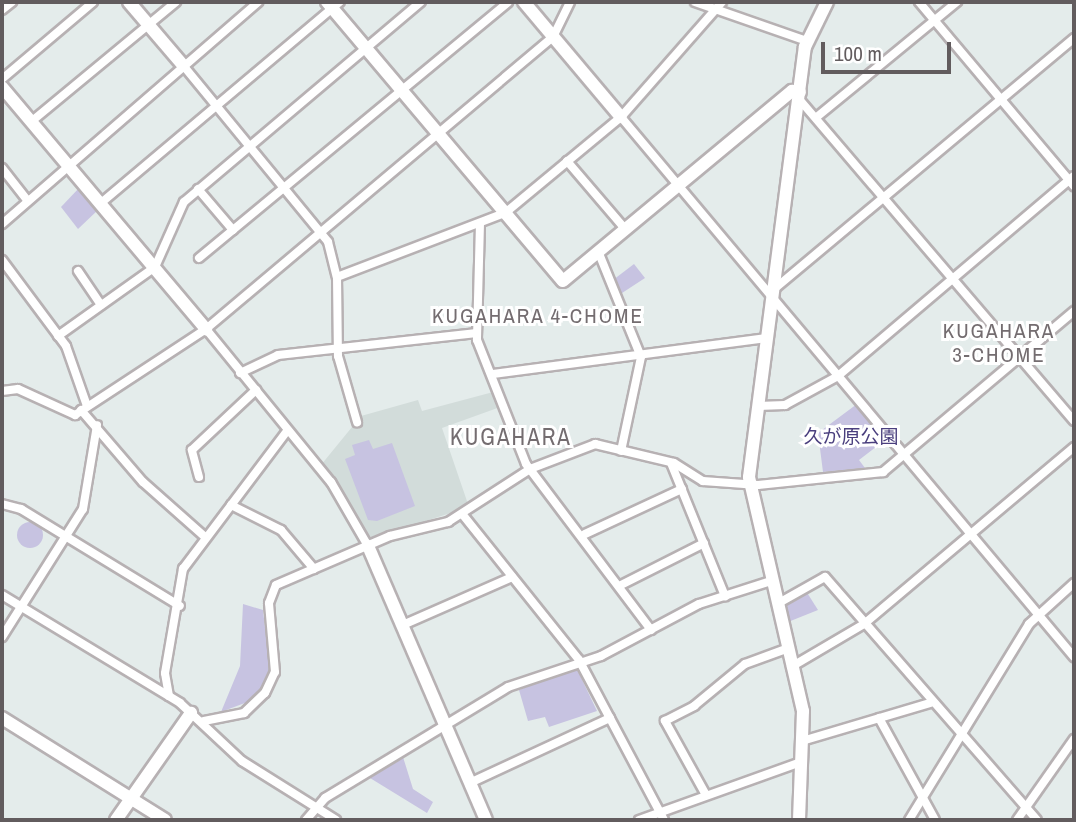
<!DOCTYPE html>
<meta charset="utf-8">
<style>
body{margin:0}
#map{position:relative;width:1076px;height:822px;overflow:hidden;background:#e4eceb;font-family:"Archivo Narrow","Noto Sans JP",sans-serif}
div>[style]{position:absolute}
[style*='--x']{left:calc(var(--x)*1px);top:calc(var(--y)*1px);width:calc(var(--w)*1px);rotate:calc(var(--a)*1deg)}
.education>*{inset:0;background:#d2dcda}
.green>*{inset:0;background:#c7c3e1}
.round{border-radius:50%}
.roads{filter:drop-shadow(2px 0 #b7b1b3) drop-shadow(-2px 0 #b7b1b3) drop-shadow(0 2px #b7b1b3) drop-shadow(0 -2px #b7b1b3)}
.street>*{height:8px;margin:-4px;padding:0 4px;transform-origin:4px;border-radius:4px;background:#fff}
.secondary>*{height:12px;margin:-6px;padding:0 6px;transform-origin:6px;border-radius:6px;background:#fff}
span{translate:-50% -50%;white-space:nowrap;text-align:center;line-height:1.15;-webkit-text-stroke:6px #fff;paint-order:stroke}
.park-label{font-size:19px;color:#4a3f7e}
.neighbourhood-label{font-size:21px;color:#746d70;letter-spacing:2px}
.quarter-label{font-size:23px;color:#746d70;letter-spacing:2px}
.frame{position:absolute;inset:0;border:4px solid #625c5e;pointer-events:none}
.scale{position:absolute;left:821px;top:42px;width:130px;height:32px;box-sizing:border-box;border:4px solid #625c5e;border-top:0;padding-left:9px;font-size:21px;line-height:24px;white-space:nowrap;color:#625c5e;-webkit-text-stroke:5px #fff;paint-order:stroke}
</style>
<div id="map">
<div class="education">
<div style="clip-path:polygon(497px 391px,503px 406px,442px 428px,469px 507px,367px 540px,321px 465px,361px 416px,418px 400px,422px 411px)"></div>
</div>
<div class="green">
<div style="clip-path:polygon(80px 187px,99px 209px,78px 229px,61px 207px)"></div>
<div style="clip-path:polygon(634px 264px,645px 278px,619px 295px,613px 280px)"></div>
<div style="clip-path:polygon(857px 404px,885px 440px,859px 460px,865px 468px,823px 472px,818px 433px)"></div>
<div style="clip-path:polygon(369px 440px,373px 449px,392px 443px,415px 506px,377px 521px,368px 520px,345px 459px,355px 455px,352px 445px)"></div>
<div class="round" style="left:17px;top:522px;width:26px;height:26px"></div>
<div style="clip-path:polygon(806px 591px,818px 610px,788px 622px,783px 604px)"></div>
<div style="clip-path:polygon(243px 604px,263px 610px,270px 671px,258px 698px,221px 712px,240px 666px)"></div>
<div style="clip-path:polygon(576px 667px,597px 711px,549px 727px,545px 717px,528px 721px,519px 690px)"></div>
<div style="clip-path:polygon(403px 757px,413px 789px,433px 802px,427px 813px,370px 778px)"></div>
</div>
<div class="roads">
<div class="street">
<div style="--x:695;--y:2;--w:119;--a:19.2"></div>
<div style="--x:919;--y:2;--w:241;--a:49.9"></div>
<div style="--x:2;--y:10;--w:13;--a:-39"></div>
<div style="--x:182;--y:64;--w:230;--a:50.6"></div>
<div style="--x:328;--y:242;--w:36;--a:76"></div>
<div style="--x:337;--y:277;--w:79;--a:89.3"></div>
<div style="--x:338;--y:356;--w:69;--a:73.9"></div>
<div style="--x:2;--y:79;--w:119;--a:-40.2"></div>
<div style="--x:799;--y:99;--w:423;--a:49.5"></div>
<div style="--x:818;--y:116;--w:180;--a:-39.4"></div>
<div style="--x:621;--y:117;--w:705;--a:50.01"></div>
<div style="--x:32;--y:121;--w:187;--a:-39.6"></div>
<div style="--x:567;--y:161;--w:89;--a:49.5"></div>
<div style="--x:2;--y:168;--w:41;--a:52"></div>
<div style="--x:198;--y:189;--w:54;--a:49.5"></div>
<div style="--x:101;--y:203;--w:312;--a:-40.1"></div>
<div style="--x:480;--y:223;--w:117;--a:91.5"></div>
<div style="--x:477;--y:340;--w:133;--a:68.4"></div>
<div style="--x:526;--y:464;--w:208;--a:53"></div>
<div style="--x:2;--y:224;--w:339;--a:-40.9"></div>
<div style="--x:598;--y:251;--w:114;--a:67.9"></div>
<div style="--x:641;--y:357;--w:96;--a:102"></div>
<div style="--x:199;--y:258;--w:401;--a:-39.6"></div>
<div style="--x:2;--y:260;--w:107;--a:53.3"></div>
<div style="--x:66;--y:346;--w:64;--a:70.7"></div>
<div style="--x:78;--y:271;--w:41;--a:55.9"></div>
<div style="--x:337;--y:277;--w:180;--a:-20.9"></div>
<div style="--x:505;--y:213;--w:151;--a:-39.6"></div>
<div style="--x:621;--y:117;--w:153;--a:-48.7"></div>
<div style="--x:773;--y:290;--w:393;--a:-39.9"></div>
<div style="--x:206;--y:329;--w:198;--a:50.8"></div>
<div style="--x:331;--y:482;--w:74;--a:60"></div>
<div style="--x:58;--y:336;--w:119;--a:-35.4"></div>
<div style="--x:155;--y:267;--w:71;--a:-66"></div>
<div style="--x:184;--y:202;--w:310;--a:-40.2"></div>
<div style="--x:240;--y:373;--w:42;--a:-25.3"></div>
<div style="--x:278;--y:355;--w:200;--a:-6.3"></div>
<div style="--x:493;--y:374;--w:276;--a:-7.5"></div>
<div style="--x:2;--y:391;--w:16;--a:-7"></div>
<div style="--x:18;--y:389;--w:63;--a:24.5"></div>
<div style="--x:75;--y:415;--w:157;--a:-33.3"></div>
<div style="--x:206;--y:329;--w:454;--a:-40.1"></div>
<div style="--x:553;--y:37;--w:39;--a:-64"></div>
<div style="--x:758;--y:406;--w:27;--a:-2"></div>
<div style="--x:785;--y:405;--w:60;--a:-28.7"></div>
<div style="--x:838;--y:376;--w:309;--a:-40.3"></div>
<div style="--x:81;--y:410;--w:95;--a:49.3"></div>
<div style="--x:143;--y:482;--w:83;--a:41.6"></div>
<div style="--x:671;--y:463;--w:144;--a:67.9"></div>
<div style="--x:199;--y:477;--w:28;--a:-105"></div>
<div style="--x:192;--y:450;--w:88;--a:-43.2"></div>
<div style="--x:2;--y:504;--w:20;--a:15"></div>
<div style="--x:21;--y:509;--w:186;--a:31.4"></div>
<div style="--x:231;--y:505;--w:56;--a:26.6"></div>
<div style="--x:281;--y:530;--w:51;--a:49.8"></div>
<div style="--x:463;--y:515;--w:186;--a:51.3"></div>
<div style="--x:579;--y:660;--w:181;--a:62"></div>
<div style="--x:585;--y:534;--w:107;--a:-24.9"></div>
<div style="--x:621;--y:585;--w:93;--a:-26.8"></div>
<div style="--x:2;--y:595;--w:208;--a:31.2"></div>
<div style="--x:180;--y:703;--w:85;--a:43.1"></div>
<div style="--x:242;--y:761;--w:111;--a:32.1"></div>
<div style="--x:777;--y:604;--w:55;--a:-29.4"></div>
<div style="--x:825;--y:577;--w:322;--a:48.9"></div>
<div style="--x:405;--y:624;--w:117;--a:-23.7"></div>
<div style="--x:2;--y:637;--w:151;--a:-57.7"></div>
<div style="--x:83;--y:509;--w:85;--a:-80.5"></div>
<div style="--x:791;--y:667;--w:85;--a:-30.5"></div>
<div style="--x:864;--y:624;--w:275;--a:-40.1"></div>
<div style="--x:169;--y:696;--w:23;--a:-100"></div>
<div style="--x:165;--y:673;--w:106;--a:-80.2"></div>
<div style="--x:183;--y:569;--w:173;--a:-53"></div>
<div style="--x:879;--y:718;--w:116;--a:61.2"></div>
<div style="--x:204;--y:721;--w:41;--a:-11.3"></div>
<div style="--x:244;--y:713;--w:29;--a:-44"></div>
<div style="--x:265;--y:693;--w:23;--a:-65"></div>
<div style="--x:275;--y:672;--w:69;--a:-95"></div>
<div style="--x:269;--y:603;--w:19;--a:-69"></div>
<div style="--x:276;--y:585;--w:124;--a:-23.3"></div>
<div style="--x:390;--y:536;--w:60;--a:-13.6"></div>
<div style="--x:448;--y:522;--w:98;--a:-32.9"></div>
<div style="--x:530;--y:469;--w:70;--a:-21"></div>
<div style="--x:595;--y:444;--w:81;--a:13.5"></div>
<div style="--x:674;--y:463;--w:34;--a:32"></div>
<div style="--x:703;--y:481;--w:55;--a:4.2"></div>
<div style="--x:758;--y:485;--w:126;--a:-5.9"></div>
<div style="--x:883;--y:472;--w:250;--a:-40.1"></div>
<div style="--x:802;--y:741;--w:134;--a:-16.5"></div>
<div style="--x:474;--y:781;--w:150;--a:-24.9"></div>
<div style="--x:706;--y:795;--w:85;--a:-119"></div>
<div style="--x:665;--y:721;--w:33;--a:-27"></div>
<div style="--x:694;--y:706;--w:66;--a:-39.5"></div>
<div style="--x:745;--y:664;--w:44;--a:-20.1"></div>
<div style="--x:306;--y:820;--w:29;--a:-49"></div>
<div style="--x:325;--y:798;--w:214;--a:-31.2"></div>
<div style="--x:508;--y:687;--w:98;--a:-18.4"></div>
<div style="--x:601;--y:656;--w:111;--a:-28"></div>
<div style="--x:699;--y:604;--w:76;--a:-17.7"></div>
<div style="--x:639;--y:820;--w:172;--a:-19.7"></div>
<div style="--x:909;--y:820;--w:230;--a:-58.5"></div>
<div style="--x:1029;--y:624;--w:61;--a:-42.3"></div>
<div style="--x:1017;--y:820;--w:99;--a:-54.9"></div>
</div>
<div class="secondary">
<div style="--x:129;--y:2;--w:82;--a:49.5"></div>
<div style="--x:327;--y:2;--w:365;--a:49.8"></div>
<div style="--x:563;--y:281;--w:298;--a:-39.7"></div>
<div style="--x:792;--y:91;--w:8;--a:7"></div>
<div style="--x:524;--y:2;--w:150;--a:49.9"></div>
<div style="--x:2;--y:87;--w:317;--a:49.9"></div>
<div style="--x:368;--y:546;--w:298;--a:66.7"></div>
<div style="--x:2;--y:718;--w:192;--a:32"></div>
<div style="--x:116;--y:820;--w:131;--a:-55"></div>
<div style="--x:799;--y:820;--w:109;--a:-87.9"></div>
<div style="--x:803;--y:711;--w:240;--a:-103"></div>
<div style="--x:749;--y:477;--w:434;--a:-82.6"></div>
<div style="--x:805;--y:47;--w:50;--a:-63.9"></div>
</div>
</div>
<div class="park-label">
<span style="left:851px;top:437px">久が原公園</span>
</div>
<div class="neighbourhood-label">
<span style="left:538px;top:316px">KUGAHARA 4-CHOME</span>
<span style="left:999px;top:343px">KUGAHARA<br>3-CHOME</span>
</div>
<div class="quarter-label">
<span style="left:511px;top:437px">KUGAHARA</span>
</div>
<div class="frame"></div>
<div class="scale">100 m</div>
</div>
